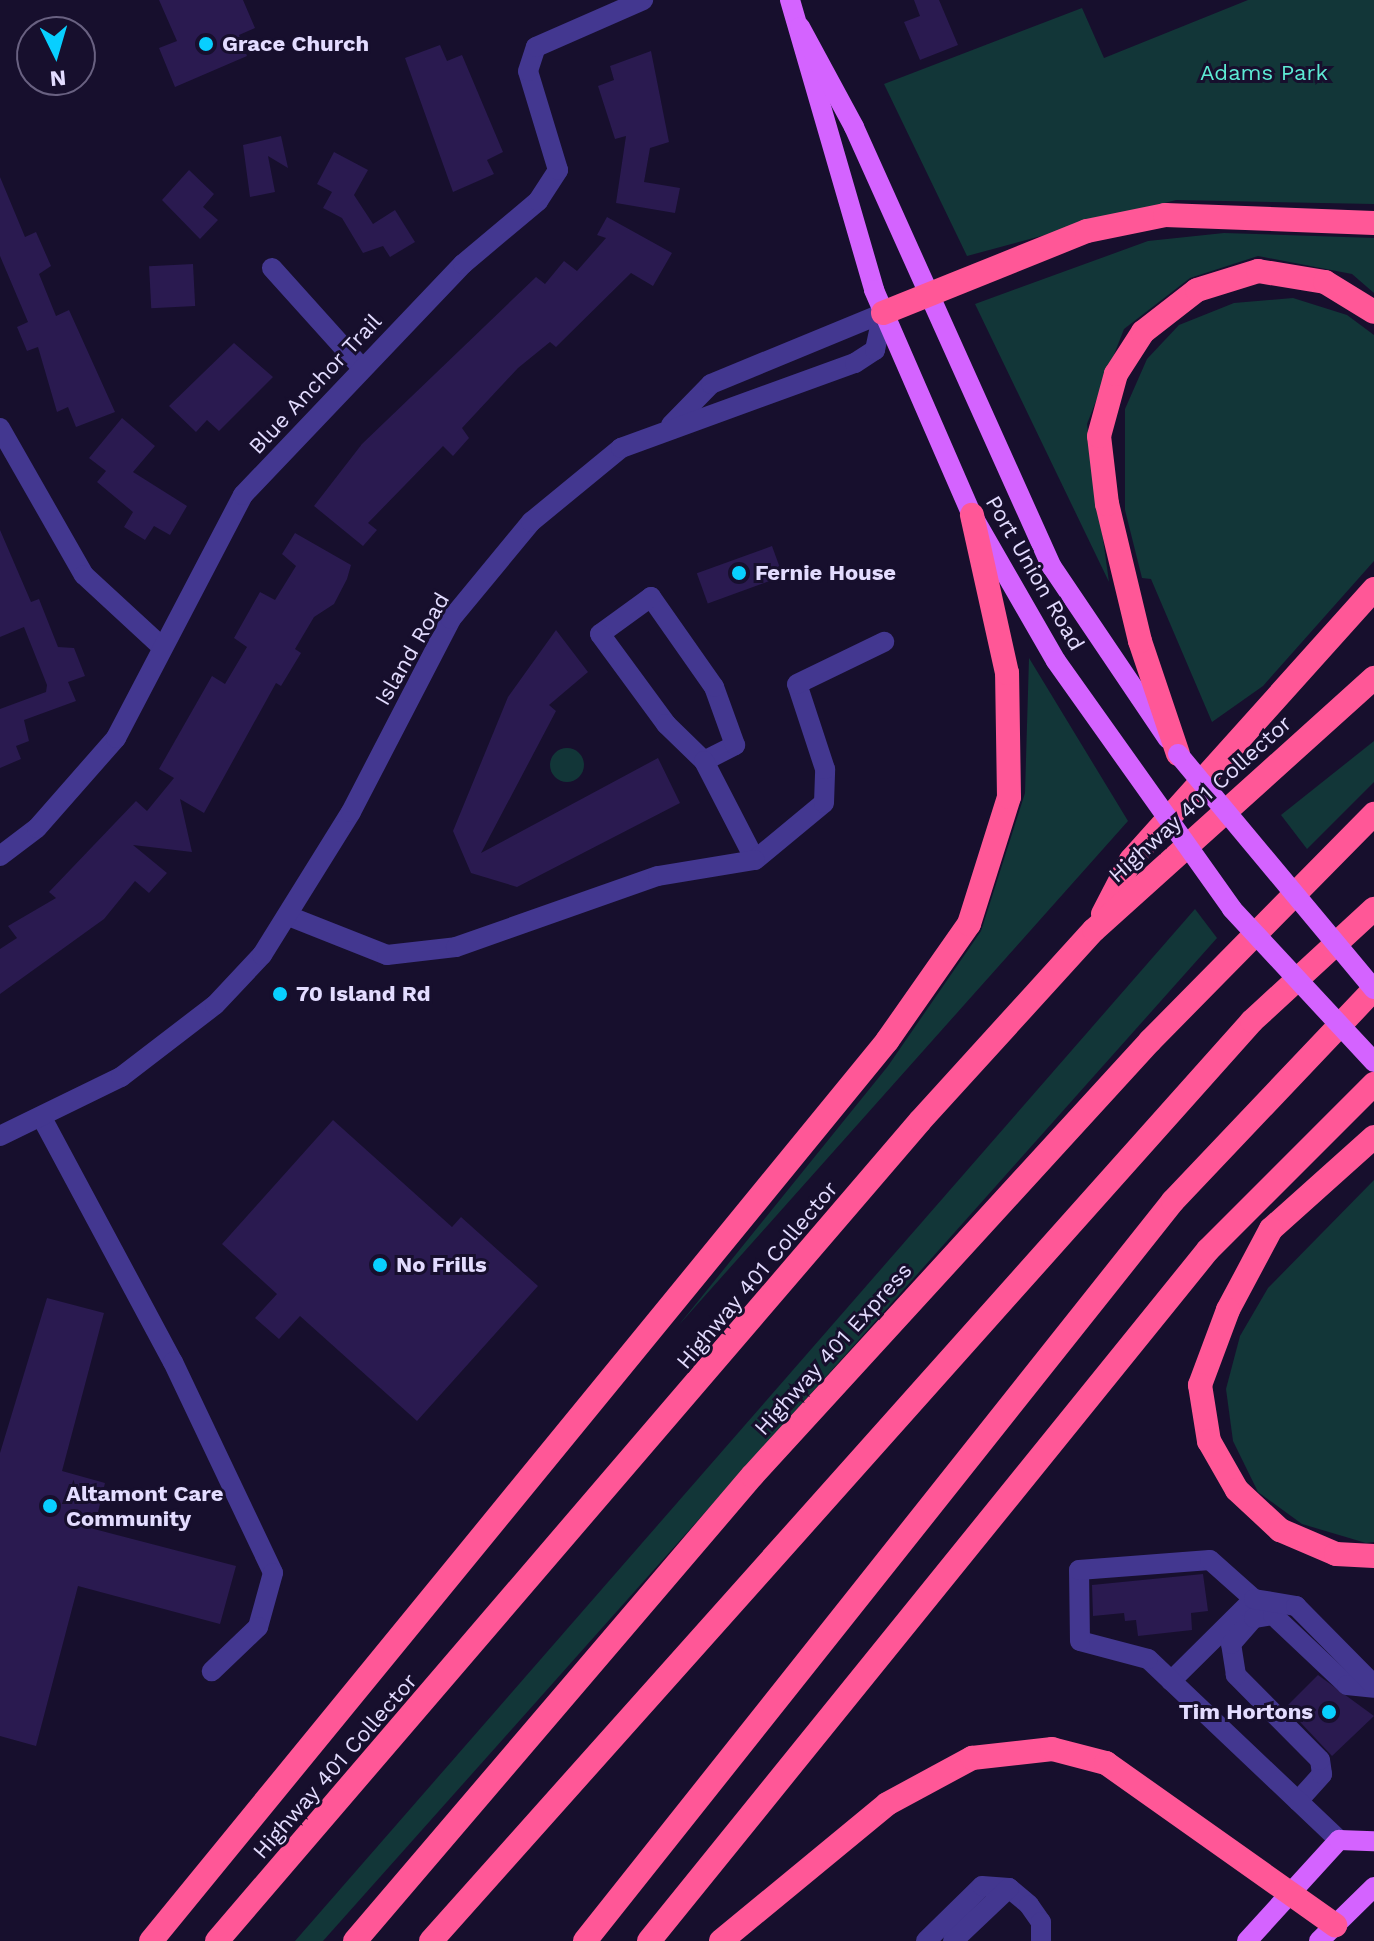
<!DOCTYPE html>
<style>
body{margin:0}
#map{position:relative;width:1374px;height:1941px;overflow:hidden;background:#170f2d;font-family:"Work Sans",sans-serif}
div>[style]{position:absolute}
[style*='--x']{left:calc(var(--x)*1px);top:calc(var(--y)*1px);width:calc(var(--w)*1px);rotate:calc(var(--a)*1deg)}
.green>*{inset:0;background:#123638}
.round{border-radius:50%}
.building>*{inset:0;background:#2a1a50;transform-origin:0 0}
.minor>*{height:20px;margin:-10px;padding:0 10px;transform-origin:10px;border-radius:10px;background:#433790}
.major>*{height:20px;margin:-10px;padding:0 10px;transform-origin:10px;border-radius:10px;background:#d463ff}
.highway>*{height:24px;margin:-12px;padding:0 12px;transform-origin:12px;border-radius:12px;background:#ff5797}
.major-bridge>*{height:20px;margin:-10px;padding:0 10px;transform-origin:10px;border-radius:10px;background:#d463ff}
.dots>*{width:22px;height:22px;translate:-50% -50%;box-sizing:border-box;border:4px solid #170f2d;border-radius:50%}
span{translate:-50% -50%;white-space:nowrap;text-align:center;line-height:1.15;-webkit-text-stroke:6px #170f2d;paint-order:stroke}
.poi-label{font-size:22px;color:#e3dcff;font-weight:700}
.left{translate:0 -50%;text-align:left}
.right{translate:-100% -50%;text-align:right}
.park-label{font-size:22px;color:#5dead4}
.street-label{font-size:22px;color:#e3dcff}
.north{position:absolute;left:16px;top:16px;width:80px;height:80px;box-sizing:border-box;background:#170f2d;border:2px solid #696181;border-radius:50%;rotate:175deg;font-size:22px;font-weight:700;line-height:32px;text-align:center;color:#e3dcff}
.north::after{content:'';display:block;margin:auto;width:28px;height:36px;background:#08cfff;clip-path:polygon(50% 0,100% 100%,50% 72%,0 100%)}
</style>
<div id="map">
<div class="green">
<div style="clip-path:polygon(1248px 0,1374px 0,1374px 204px,1176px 200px,967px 256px,884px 84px,1082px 8px,1104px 58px)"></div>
<div style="clip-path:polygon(1224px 233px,1374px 238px,1374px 293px,1352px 274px,1258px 256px,1190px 278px,1124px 329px,1087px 424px,1109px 582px,975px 304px,1148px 241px)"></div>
<div style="clip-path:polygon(1293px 298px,1347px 315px,1374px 335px,1374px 561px,1263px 686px,1212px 722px,1151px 579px,1142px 578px,1125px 510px,1125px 409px,1147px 359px,1179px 325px,1234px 303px)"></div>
<div style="clip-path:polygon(1029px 658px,1128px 821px,678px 1326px,888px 1066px,981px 931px,1025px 793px)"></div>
<div style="clip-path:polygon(1374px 741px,1374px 782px,1307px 849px,1281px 815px)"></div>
<div class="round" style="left:550px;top:748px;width:34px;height:34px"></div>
<div style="clip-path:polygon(1195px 909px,1217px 938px,323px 1941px,295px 1941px)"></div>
<div style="clip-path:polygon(1374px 1180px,1374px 1542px,1366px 1543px,1302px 1524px,1258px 1492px,1233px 1441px,1226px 1389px,1240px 1336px,1268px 1288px)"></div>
</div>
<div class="building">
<div style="clip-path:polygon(159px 0,243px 0,255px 28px,239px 35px,247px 56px,175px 87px,159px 48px,177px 41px)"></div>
<div style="clip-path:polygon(914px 0,939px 0,958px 45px,920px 60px,904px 22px,920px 16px)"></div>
<div style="clip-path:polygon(440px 45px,447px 61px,462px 55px,503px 152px,487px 160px,494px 174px,453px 192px,405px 58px)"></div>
<div style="clip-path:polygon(651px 51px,669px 142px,650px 148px,644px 182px,680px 188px,675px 213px,616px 203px,626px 136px,615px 139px,598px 86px,614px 80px,610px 66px)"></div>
<div style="clip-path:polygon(281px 136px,288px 168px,268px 156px,275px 192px,250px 197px,243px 145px)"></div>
<div style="clip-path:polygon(334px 152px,368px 170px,354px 195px,373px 224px,395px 210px,415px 242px,390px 257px,383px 246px,363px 253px,342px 218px,323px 208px,332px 192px,317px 184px)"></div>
<div style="clip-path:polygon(189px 170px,214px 194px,203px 207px,218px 220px,200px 239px,162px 200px)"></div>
<div style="clip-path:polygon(0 177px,25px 237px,36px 232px,51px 266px,39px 274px,56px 316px,69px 310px,115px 412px,76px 427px,68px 407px,57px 412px,38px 347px,27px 351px,17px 327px,28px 322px,0 256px)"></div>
<div style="clip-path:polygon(607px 217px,672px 253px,653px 286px,631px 273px,556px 347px,550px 342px,518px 368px,462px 428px,469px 438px,453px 456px,443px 446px,368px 523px,377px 530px,363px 546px,314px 506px,362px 444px,536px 277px,545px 284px,564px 261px,577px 271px,606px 238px,597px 235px)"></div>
<div style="left:193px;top:264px;width:42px;height:44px;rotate:87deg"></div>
<div style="clip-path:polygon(234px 343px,273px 377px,219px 431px,207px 420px,196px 432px,169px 406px)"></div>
<div style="clip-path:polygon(122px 418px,155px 446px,133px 472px,187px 506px,170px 535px,154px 526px,145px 540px,124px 527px,133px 512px,97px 482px,106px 471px,89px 458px)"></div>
<div style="clip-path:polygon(0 530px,31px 602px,39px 599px,58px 647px,74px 648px,85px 676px,68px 682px,76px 701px,24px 720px,29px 741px,16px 746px,21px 759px,0 768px,0 709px,46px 692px,47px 685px,24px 627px,0 637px)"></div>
<div style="clip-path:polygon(295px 533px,351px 565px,347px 579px,334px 604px,314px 617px,295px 649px,301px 653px,281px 686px,276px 683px,204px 813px,180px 799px,192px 852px,133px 845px,167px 873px,149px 893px,135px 881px,104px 919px,0 994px,0 949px,17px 938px,8px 926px,56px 898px,49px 892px,136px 801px,147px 811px,174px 778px,159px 769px,212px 676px,225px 684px,247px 647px,234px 638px,260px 592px,275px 600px,296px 566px,282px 554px)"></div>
<div style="left:772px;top:546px;width:32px;height:80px;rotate:70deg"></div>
<div style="clip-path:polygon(556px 630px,588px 672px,549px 705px,556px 711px,481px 853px,658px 758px,680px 803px,517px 887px,471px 873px,453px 831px,508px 697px)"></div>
<div style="clip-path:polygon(333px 1120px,452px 1227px,461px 1217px,538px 1286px,417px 1421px,300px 1316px,279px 1339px,255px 1318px,277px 1294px,222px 1244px)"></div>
<div style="clip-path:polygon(47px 1298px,104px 1313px,62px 1471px,105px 1483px,94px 1529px,236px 1566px,220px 1624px,78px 1586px,36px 1746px,0 1736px,0 1453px)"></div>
<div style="clip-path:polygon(1203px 1574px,1208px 1611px,1191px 1613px,1192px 1630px,1138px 1636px,1136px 1620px,1125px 1621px,1124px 1613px,1093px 1616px,1092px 1585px)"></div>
<div style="clip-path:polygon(1318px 1675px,1374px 1716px,1332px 1756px,1286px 1707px)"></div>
</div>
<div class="minor">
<div style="--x:272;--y:268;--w:133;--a:48"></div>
<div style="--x:671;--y:425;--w:57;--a:-45.7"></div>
<div style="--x:711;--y:384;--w:186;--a:-22.4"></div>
<div style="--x:0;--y:428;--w:169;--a:60.3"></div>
<div style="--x:84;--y:575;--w:106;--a:42.7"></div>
<div style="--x:704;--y:761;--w:35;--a:-27"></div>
<div style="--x:735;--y:745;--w:62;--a:-109.9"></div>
<div style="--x:714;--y:687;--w:110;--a:-125"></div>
<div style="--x:651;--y:597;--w:63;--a:144"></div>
<div style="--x:600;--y:634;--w:112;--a:53.7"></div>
<div style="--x:666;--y:724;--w:53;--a:44.2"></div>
<div style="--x:704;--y:761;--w:111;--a:62.7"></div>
<div style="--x:0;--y:856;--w:46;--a:-37.1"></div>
<div style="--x:37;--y:828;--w:120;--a:-48.7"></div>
<div style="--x:116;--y:738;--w:274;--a:-62.4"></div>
<div style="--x:243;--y:495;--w:319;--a:-46.4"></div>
<div style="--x:463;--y:264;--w:98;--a:-40"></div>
<div style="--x:538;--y:201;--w:37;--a:-57"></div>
<div style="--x:558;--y:170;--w:103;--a:-106.9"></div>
<div style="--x:528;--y:71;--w:25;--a:-72"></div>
<div style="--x:536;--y:47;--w:117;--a:-23.7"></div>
<div style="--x:755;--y:860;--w:89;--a:-39.6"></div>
<div style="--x:824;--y:803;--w:34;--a:-88"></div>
<div style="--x:825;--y:769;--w:89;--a:-108.2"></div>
<div style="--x:797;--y:684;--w:97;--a:-25.8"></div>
<div style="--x:291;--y:917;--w:103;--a:21.6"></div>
<div style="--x:387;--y:955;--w:69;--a:-6.6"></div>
<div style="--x:456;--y:947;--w:214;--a:-19.4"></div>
<div style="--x:658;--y:876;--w:98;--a:-9.4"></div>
<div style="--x:42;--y:1118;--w:277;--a:61.8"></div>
<div style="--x:173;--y:1362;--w:233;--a:64.6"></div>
<div style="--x:273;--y:1573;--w:56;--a:105.5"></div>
<div style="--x:258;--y:1627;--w:64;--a:136.3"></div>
<div style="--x:0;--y:1136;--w:135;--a:-26"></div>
<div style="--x:121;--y:1077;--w:118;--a:-37.5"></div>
<div style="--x:215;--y:1005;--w:69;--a:-46.8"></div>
<div style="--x:262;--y:955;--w:168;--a:-58.1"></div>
<div style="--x:351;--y:812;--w:217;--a:-62.6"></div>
<div style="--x:451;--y:619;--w:126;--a:-50.5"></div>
<div style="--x:531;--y:522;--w:117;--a:-39.4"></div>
<div style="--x:621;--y:448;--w:249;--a:-20"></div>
<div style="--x:855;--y:363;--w:24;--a:-33"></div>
<div style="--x:875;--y:350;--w:38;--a:-78"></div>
<div style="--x:1171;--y:1681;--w:117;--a:-44.7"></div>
<div style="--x:1298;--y:1801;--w:36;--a:-48"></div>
<div style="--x:1322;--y:1774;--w:14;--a:-98"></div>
<div style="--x:1320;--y:1760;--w:120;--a:-134.7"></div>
<div style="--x:1236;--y:1675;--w:31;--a:-99"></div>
<div style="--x:1231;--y:1644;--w:35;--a:-49"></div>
<div style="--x:1254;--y:1618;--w:19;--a:-9"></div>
<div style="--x:1273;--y:1615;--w:102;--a:43.4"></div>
<div style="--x:1347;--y:1685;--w:27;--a:6"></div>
<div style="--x:1339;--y:1840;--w:263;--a:-136.5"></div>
<div style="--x:1148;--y:1659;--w:70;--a:-165.2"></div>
<div style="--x:1080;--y:1641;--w:71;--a:-90.8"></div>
<div style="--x:1079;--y:1570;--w:131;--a:-4.4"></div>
<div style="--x:1210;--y:1560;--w:59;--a:41.6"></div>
<div style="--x:1254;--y:1599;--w:43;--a:9.5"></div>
<div style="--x:1296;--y:1606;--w:111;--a:45.4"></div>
<div style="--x:926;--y:1941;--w:78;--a:-44.5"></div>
<div style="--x:982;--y:1886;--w:27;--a:4"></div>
<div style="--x:1009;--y:1888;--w:26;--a:40"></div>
<div style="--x:1029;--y:1905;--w:21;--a:55"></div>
<div style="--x:1041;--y:1922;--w:19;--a:90"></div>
<div style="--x:953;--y:1941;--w:77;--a:-43.4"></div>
</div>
<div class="major">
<div style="--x:790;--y:0;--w:302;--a:73.8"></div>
<div style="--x:874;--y:290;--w:245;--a:66.5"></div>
<div style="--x:972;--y:515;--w:168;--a:60.1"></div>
<div style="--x:800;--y:27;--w:114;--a:61.6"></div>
<div style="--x:854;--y:127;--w:482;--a:65.8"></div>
<div style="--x:1052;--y:567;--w:207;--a:56"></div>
<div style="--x:1247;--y:1941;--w:137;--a:-47.7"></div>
<div style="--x:1339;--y:1840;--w:35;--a:2"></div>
<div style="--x:1319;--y:1941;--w:77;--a:-44.5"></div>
</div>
<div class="highway">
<div style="--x:883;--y:313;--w:220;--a:-21.9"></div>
<div style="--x:1087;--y:231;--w:80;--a:-11.6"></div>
<div style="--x:1165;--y:215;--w:209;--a:2.2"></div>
<div style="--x:1178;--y:754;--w:119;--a:-108.6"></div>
<div style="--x:1140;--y:641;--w:141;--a:-103.5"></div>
<div style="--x:1107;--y:504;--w:68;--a:-96.7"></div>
<div style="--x:1099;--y:436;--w:64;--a:-74.7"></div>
<div style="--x:1116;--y:374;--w:50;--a:-57.3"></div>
<div style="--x:1143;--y:332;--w:68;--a:-37.9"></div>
<div style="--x:1197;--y:290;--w:64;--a:-17.3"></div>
<div style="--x:1258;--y:271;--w:68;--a:9.3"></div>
<div style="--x:1325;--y:282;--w:57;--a:31.5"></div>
<div style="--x:1103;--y:914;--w:61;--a:-62.6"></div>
<div style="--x:1131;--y:860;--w:364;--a:-48.1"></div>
<div style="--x:1374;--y:1137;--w:138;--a:138.2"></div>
<div style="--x:1271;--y:1229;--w:92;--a:118"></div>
<div style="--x:1228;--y:1310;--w:80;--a:110.5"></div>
<div style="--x:1200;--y:1385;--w:57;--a:80.9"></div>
<div style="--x:1209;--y:1441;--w:56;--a:60.3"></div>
<div style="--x:1237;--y:1490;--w:59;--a:42.9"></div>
<div style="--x:1280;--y:1530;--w:61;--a:23.2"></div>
<div style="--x:1336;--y:1554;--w:38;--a:3"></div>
<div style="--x:151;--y:1941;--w:1163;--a:-50.72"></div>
<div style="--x:887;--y:1041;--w:143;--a:-55"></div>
<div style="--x:969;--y:924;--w:133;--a:-72.5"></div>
<div style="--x:1009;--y:797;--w:124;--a:-90.9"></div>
<div style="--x:1007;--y:673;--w:162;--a:-102.5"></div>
<div style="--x:217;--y:1941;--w:1080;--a:-49.39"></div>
<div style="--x:920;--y:1121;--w:258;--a:-47.7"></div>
<div style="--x:1094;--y:930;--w:377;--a:-42"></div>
<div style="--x:355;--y:1941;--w:611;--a:-49.51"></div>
<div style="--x:752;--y:1476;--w:590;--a:-47.54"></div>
<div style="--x:1150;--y:1041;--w:319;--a:-45.4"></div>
<div style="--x:431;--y:1941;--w:1233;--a:-48.25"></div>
<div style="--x:1252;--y:1021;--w:166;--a:-42.6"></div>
<div style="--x:585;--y:1941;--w:945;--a:-51.53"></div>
<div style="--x:1173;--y:1201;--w:292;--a:-46.5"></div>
<div style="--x:649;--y:1941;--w:889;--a:-51.03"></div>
<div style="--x:1208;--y:1250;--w:235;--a:-45"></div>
<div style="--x:721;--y:1941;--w:215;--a:-39.5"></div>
<div style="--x:887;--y:1804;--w:97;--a:-28.4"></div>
<div style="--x:972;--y:1758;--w:81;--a:-6.4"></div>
<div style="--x:1052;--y:1749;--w:56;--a:14.5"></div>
<div style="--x:1106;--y:1763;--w:281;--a:35.3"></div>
</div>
<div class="major-bridge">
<div style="--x:1056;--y:661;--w:304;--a:54.6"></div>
<div style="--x:1232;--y:909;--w:209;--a:47.1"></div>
<div style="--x:1178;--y:754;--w:306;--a:50.2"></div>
</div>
<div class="dots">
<div style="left:206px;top:44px;background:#08cfff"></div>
<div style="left:739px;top:573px;background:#08cfff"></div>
<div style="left:280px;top:994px;background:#08cfff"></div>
<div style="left:380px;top:1265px;background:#08cfff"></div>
<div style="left:50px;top:1506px;background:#08cfff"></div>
<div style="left:1329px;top:1712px;background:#08cfff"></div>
</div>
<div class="poi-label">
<span class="left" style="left:222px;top:44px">Grace Church</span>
<span class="left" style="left:755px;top:573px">Fernie House</span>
<span class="left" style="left:296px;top:994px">70 Island Rd</span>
<span class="left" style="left:396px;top:1265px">No Frills</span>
<span class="left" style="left:66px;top:1506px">Altamont Care<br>Community</span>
<span class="right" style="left:1313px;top:1712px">Tim Hortons</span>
</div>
<div class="park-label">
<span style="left:1264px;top:73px">Adams Park</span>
</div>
<div class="street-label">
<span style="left:315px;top:384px;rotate:-47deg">Blue Anchor Trail</span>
<span style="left:1035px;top:573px;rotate:60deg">Port Union Road</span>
<span style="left:412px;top:649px;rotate:-60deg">Island Road</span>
<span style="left:1200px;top:799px;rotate:-42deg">Highway 401 Collector</span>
<span style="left:757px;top:1275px;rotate:-50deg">Highway 401 Collector</span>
<span style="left:833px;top:1349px;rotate:-48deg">Highway 401 Express</span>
<span style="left:335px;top:1766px;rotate:-49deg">Highway 401 Collector</span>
</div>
<div class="north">N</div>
</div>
